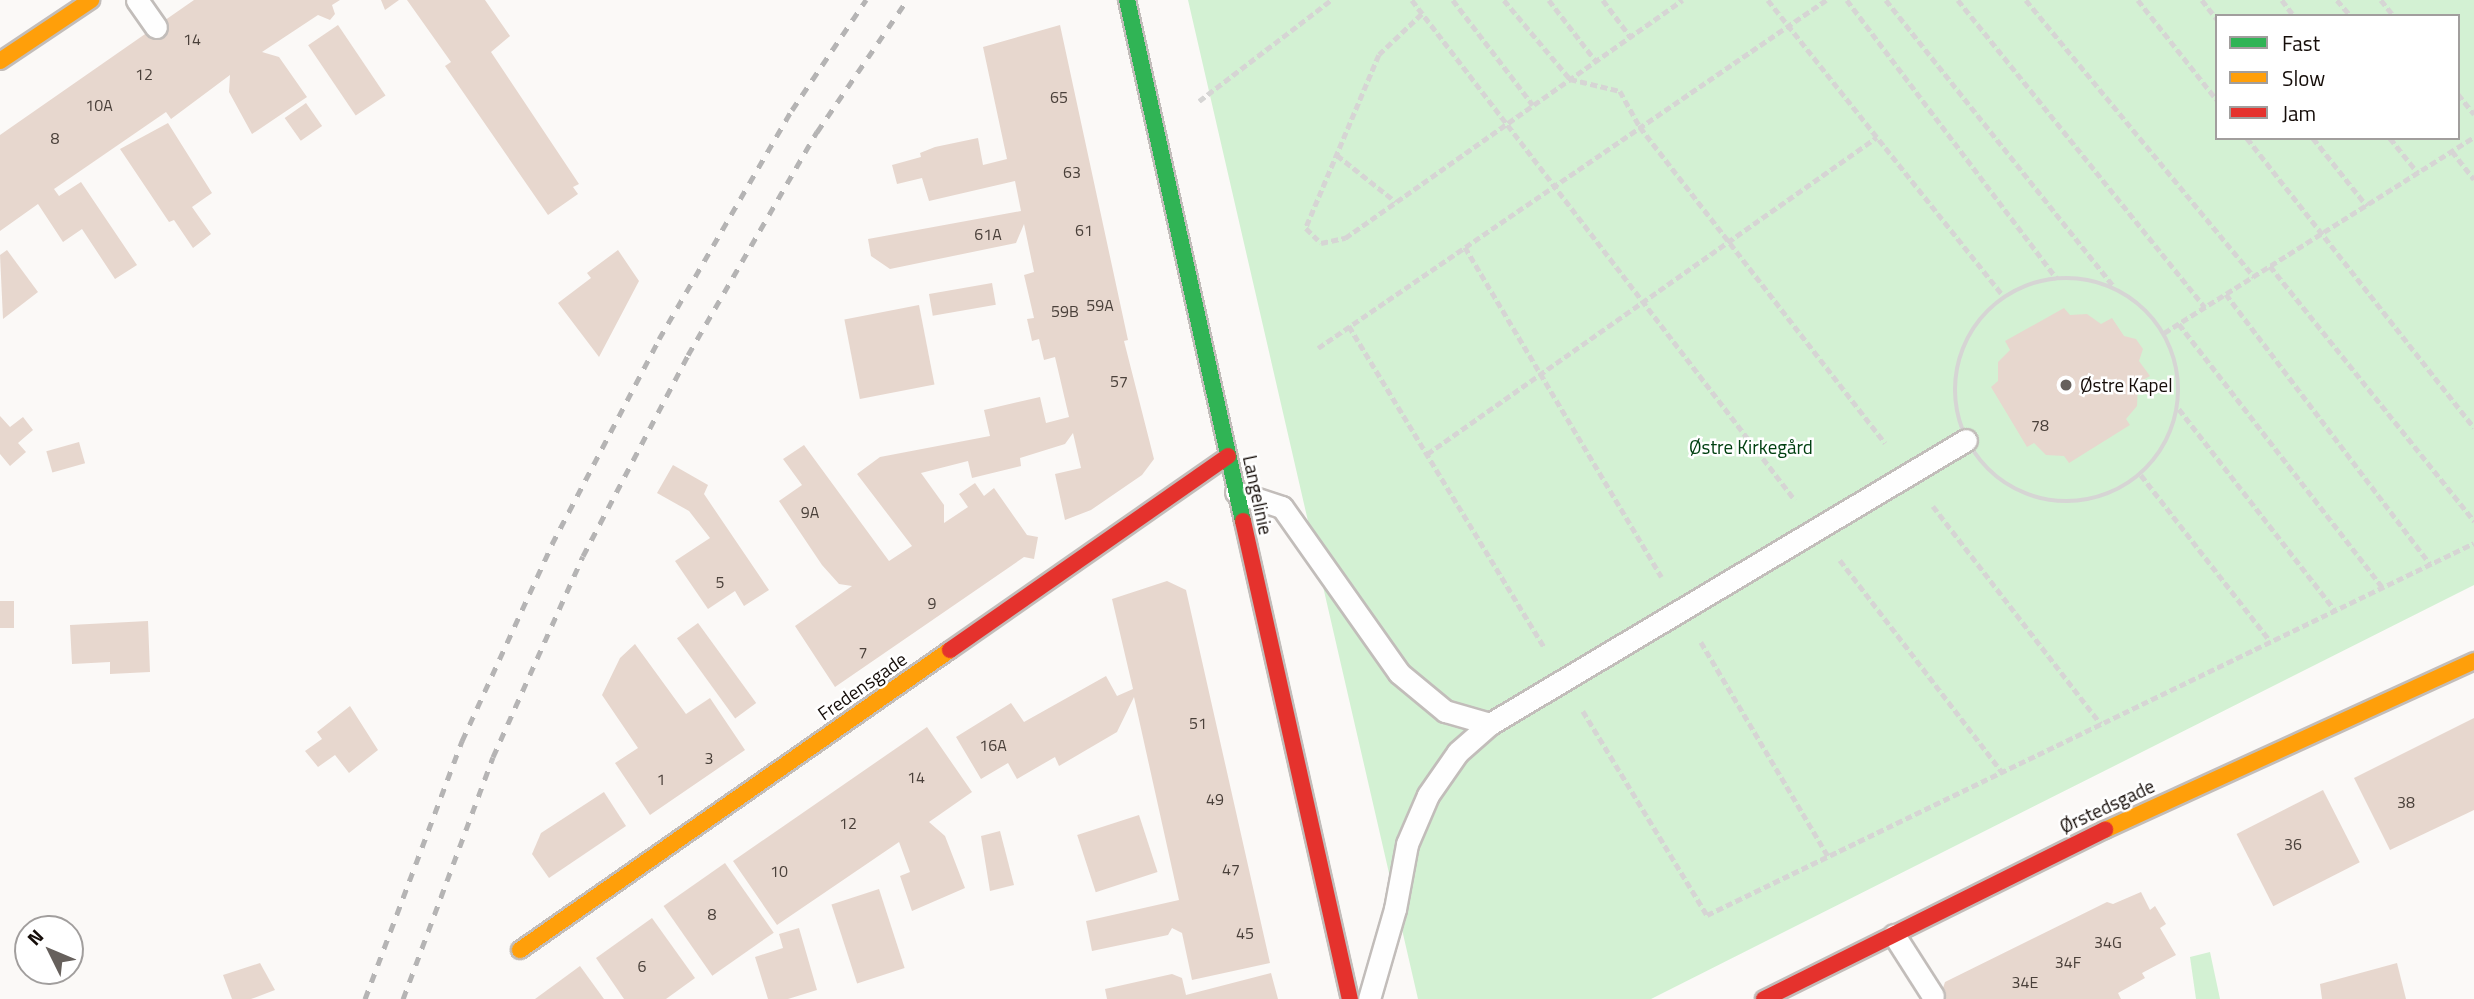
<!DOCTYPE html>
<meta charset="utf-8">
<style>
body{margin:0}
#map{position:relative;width:2474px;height:999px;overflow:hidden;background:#fbf9f7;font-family:"Titillium Web",sans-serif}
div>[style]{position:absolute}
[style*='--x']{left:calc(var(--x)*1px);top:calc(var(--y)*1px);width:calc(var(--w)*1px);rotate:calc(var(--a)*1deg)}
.green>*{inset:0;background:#d3f1d3}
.building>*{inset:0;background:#e7d7ce;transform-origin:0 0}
.path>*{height:4.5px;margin-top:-2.25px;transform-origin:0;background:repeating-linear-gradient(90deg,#d6d5d4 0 7px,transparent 0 10.5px)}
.path>.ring{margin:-2.25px;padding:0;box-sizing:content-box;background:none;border:4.5px solid #d6d5d4;border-radius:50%}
.roads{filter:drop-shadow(2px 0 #c2bdba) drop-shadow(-2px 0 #c2bdba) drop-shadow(0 2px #c2bdba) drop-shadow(0 -2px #c2bdba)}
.lane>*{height:21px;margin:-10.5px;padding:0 10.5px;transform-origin:10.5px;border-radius:10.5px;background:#fefefe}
.fast>*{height:16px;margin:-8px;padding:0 8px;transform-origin:8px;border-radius:8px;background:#30b455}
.slow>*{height:16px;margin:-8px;padding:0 8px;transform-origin:8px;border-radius:8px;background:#ff9f0a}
.jam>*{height:16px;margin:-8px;padding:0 8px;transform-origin:8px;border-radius:8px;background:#e5322d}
.rail>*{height:5px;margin-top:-2.5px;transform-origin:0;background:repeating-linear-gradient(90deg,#b5b4b4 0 9px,transparent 0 18px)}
.dots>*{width:19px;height:19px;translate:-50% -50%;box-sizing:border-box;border:4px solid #fff;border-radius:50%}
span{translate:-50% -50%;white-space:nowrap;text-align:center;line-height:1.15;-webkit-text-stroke:5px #fff;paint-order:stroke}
.number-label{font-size:16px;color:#4a403a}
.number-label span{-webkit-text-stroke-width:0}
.poi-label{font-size:19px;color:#150d09}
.left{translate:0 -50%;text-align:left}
.park-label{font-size:19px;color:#014011}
.street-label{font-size:19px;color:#150d09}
.legend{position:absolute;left:2215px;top:14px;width:245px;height:126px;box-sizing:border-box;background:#fff;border:2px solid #a19e9d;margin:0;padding:9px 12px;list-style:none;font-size:21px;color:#150d09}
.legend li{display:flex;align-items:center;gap:14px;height:35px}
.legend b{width:35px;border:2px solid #a19e9d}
.north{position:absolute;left:14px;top:915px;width:70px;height:70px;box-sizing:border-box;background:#fff;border:2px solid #a19e9d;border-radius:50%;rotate:313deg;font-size:19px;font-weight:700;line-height:28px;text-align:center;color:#150d09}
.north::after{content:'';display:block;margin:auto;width:24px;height:32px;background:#66605c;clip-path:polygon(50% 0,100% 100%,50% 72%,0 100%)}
</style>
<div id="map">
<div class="green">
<div style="clip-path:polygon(evenodd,1188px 0,2474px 0,2474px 585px,1651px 999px,1418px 999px,1188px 0,2217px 16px,2458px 16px,2458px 138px,2217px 138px,2217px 16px)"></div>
<div style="clip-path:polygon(2210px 952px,2220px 999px,2196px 999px,2190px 957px)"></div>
</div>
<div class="building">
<div style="clip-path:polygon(194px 0,340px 0,332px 5px,335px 14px,330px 20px,318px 15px,262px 52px,279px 57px,307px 97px,252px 134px,229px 92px,230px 75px,171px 119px,166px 112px,54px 189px,59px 196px,81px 182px,137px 265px,115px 279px,82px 229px,63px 242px,38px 204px,0 231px,0 135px)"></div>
<div style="clip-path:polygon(381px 0,399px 0,385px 10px)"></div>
<div style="clip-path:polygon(407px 0,485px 0,510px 36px,491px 52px,579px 184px,573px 187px,578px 194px,548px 215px,445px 66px,451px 62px)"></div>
<div style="left:338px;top:25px;width:85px;height:36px;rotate:56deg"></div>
<div style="clip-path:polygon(1060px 25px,1128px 340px,1124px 341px,1154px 459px,1142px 475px,1091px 510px,1065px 520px,1055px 474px,1081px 468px,1073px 433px,1065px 444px,1020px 458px,1021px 466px,972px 478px,968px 461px,921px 473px,944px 505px,944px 523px,968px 507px,959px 494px,975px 483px,984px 496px,994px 488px,1027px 535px,1038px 537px,1034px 559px,1024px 557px,835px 687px,795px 626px,852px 586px,839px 584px,822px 565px,779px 501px,802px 485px,783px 459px,804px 445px,889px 561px,912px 546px,857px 474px,880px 457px,990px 436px,984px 410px,1040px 397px,1046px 423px,1069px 417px,1055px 357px,1044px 360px,1039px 339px,1032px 341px,1027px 319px,1034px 318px,1024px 275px,1034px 272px,1024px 224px,1016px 243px,890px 269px,871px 256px,868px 239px,1021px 211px,1015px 181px,929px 201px,922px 178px,897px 184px,892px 165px,921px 157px,920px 153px,935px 147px,978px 138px,983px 165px,1007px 159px,983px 47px)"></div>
<div style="left:306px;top:103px;width:28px;height:26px;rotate:55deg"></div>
<div style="clip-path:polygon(168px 123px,212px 193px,192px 207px,211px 234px,193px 248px,174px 220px,169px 222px,120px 149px)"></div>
<div style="clip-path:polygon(7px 250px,38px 292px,3px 319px,0 255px)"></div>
<div style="clip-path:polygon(618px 250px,639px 281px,599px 357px,558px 303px,591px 278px,587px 273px)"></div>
<div style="left:992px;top:283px;width:22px;height:64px;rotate:80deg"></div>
<div style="left:919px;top:305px;width:81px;height:76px;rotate:79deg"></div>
<div style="clip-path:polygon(2064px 308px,2070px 315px,2087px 314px,2101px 324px,2112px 318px,2124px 336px,2136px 339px,2143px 349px,2139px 361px,2150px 376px,2138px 383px,2137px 406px,2126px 419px,2130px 425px,2069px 463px,2064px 456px,2046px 455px,2034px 443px,2027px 447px,1991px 387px,1998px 381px,1998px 362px,2010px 350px,2005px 341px)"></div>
<div style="clip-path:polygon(0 416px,10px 427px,23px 417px,33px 430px,18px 443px,26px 452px,10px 466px,0 454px)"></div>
<div style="left:79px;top:442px;width:22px;height:34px;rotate:74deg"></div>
<div style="clip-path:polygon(673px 465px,708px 485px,704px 494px,769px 590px,744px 606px,735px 591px,708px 609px,675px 561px,710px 538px,689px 511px,657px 493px)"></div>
<div style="clip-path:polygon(1167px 581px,1186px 590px,1270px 963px,1192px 980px,1182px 933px,1172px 928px,1168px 935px,1092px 951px,1086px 921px,1179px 900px,1134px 697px,1117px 732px,1059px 766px,1055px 757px,1017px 779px,1008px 763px,981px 779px,956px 737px,1011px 703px,1024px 722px,1106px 676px,1117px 696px,1133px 689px,1112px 599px)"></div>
<div style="left:0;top:601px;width:14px;height:27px"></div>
<div style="clip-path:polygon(148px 621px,150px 672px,110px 674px,110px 662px,72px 664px,70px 625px)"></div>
<div style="left:698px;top:623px;width:99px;height:26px;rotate:54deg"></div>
<div style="clip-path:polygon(635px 644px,686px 714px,710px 698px,745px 750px,650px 815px,615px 763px,638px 748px,602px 695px,620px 658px)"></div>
<div style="clip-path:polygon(350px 706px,378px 750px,349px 773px,335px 755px,318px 767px,305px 751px,322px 739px,317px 732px)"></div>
<div style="clip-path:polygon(2474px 718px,2474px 810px,2390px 850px,2354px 778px)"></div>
<div style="clip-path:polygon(927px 727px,972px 792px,929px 822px,945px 836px,965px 888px,912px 911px,900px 876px,910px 872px,899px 842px,777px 925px,733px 861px)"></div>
<div style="left:2323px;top:790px;width:81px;height:97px;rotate:63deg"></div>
<div style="clip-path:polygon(604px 792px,626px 826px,549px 878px,532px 854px,541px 833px)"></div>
<div style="left:1139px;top:815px;width:60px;height:65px;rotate:72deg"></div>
<div style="clip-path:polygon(1000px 831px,1014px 885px,990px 891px,981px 836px)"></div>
<div style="left:725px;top:863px;width:85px;height:75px;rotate:55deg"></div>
<div style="left:879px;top:889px;width:83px;height:50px;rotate:72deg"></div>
<div style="clip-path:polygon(2141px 892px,2150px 910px,2155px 906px,2166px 924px,2160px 928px,2176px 955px,2142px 973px,2145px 978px,2118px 993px,2121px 999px,1928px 999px,1942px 991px,1945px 982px,2107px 902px,2113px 904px)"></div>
<div style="clip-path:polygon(652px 918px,695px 978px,666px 999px,624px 999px,596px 958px)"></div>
<div style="clip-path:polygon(799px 928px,817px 990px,788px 999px,768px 999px,755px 957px,783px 948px,779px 934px)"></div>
<div style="clip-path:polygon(260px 963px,275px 990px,251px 999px,232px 999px,223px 975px)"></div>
<div style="clip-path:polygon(2397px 963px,2406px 999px,2322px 999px,2320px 984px)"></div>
<div style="clip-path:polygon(580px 966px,604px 999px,535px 999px)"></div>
<div style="clip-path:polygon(1271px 973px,1278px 999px,1107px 999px,1105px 989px,1172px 974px,1182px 978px,1186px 995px)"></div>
</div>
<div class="path">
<div style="--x:1412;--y:0;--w:630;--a:52.55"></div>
<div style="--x:1453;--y:0;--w:132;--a:52.7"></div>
<div style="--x:1504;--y:0;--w:103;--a:50.1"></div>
<div style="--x:1570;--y:79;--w:51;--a:13.5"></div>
<div style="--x:1620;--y:91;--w:41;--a:60.9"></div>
<div style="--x:1640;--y:127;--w:400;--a:52.2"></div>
<div style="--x:1549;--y:0;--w:77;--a:52.4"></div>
<div style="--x:1603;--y:0;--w:45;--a:53.1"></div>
<div style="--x:1768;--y:0;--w:379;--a:51.5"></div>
<div style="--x:1847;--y:0;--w:349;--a:53"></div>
<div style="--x:1886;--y:0;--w:367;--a:51.5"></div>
<div style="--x:1958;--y:0;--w:394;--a:51.2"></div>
<div style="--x:2026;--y:0;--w:359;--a:50.5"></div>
<div style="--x:2138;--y:0;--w:127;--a:51.7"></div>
<div style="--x:2202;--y:0;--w:24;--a:52"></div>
<div style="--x:2282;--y:0;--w:20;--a:53"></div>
<div style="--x:2337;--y:0;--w:21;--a:49"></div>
<div style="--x:2381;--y:0;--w:21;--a:51"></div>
<div style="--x:1422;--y:14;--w:59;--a:136.4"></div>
<div style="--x:1379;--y:55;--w:188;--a:112.9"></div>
<div style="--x:1306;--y:228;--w:21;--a:45"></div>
<div style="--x:1321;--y:243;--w:25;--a:-12"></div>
<div style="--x:1345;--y:238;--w:413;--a:-35.2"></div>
<div style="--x:2458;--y:94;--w:26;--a:51"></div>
<div style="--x:1199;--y:101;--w:166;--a:-37.4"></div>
<div style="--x:2247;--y:138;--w:368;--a:51.9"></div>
<div style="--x:2313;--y:138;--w:87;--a:51.5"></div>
<div style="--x:2390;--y:138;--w:45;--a:51.3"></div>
<div style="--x:2452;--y:151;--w:36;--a:52"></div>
<div style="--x:1337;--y:155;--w:75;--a:38.5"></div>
<div style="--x:1465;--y:247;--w:384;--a:59.2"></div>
<div style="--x:2270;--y:266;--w:327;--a:51.3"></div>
<div class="ring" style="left:1955px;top:278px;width:219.5px;height:219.5px"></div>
<div style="--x:2226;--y:294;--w:338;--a:52.9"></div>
<div style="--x:2179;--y:324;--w:332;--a:52.3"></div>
<div style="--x:1349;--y:326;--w:376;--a:58.7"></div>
<div style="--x:2164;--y:333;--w:367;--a:-32.3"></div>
<div style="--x:1318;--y:348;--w:616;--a:-34.41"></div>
<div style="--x:2179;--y:409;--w:254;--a:52.2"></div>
<div style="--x:1427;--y:454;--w:550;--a:-35.16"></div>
<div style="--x:2141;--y:475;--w:210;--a:52.1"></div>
<div style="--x:1933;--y:506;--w:275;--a:52.4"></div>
<div style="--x:1840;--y:560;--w:267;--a:52.6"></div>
<div style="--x:1701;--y:642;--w:249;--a:59.3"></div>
<div style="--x:1583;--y:711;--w:239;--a:58.7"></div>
<div style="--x:1707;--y:915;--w:852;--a:-25.87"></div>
</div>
<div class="roads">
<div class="lane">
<div style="--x:137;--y:0;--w:33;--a:55"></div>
<div style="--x:1236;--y:492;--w:48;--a:18.1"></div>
<div style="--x:1282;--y:507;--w:203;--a:54.8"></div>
<div style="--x:1399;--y:673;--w:60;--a:39.6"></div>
<div style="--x:1445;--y:711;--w:47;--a:16.1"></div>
<div style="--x:1894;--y:935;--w:72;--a:57.4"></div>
<div style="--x:1369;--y:999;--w:94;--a:-73.9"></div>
<div style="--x:1395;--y:909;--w:66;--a:-79.5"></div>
<div style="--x:1407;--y:844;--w:53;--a:-66.8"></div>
<div style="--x:1428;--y:795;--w:52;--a:-55.1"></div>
<div style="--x:1458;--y:752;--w:43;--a:-41.2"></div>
<div style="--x:1490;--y:724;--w:554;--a:-30.82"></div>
</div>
<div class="fast">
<div style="--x:1127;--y:0;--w:534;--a:77.45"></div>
</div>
<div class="slow">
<div style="--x:0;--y:61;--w:110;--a:-33.8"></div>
<div style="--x:2105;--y:830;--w:406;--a:-24.6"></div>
<div style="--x:520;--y:950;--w:524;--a:-34.9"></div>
</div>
<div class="jam">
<div style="--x:1243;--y:521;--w:490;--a:77.4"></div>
<div style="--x:950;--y:650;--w:339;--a:-34.9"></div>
<div style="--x:1764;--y:999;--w:381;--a:-26.4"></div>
</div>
</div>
<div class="rail">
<div style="--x:365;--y:999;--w:276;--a:-69.4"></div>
<div style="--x:462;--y:741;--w:217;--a:-65.4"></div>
<div style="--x:552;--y:544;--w:231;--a:-62.4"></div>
<div style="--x:659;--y:339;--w:265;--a:-59.9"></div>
<div style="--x:792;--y:110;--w:133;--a:-56.1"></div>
<div style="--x:403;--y:999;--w:258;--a:-69.6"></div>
<div style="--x:493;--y:757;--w:220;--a:-65.9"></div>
<div style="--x:583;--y:556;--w:227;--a:-62.4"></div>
<div style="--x:688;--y:355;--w:258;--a:-60"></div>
<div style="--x:817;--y:132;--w:160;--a:-55.7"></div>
</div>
<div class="dots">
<div style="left:2066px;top:385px;background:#66605c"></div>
</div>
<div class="number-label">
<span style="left:192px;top:39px">14</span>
<span style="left:144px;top:74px">12</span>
<span style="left:1059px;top:97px">65</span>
<span style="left:99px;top:105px">10A</span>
<span style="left:55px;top:138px">8</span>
<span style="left:1072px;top:172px">63</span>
<span style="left:1084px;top:230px">61</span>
<span style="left:988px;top:234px">61A</span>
<span style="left:1100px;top:305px">59A</span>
<span style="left:1065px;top:311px">59B</span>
<span style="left:1119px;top:381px">57</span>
<span style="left:2040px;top:425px">78</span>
<span style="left:810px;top:512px">9A</span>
<span style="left:720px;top:582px">5</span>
<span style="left:932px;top:603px">9</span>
<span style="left:863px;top:652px">7</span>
<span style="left:1198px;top:723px">51</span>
<span style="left:993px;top:745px">16A</span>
<span style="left:709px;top:758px">3</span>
<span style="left:916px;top:777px">14</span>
<span style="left:661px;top:779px">1</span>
<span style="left:1215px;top:799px">49</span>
<span style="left:2406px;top:802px">38</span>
<span style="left:848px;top:823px">12</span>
<span style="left:2293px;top:844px">36</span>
<span style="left:1231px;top:869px">47</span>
<span style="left:779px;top:871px">10</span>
<span style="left:712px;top:914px">8</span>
<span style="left:1245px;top:933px">45</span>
<span style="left:2108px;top:942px">34G</span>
<span style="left:2068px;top:962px">34F</span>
<span style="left:642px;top:966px">6</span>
<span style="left:2025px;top:982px">34E</span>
</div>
<div class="poi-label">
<span class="left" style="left:2080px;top:385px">Østre Kapel</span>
</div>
<div class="park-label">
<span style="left:1751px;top:447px">Østre Kirkegård</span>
</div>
<div class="street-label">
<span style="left:1258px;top:495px;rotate:78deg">Langelinie</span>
<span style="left:862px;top:686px;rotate:-35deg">Fredensgade</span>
<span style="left:2107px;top:806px;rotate:-25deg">Ørstedsgade</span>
</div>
<ul class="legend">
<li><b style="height:9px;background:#30b455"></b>Fast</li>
<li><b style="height:9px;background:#ff9f0a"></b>Slow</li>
<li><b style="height:9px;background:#e5322d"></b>Jam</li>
</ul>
<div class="north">N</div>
</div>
